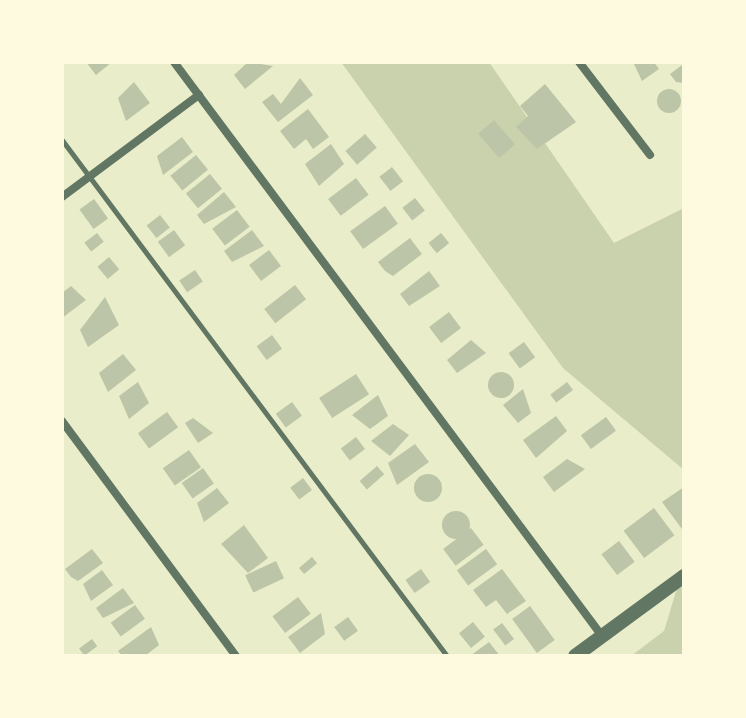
<!DOCTYPE html>
<style>
body{margin:0}
#map{position:relative;width:746px;height:718px;overflow:hidden;background:#e9edc9;font-family:Quicksand,sans-serif}
div>[style]{position:absolute}
[style*='--x']{left:calc(var(--x)*1px);top:calc(var(--y)*1px);width:calc(var(--w)*1px);rotate:calc(var(--a)*1deg)}
.green>*{inset:0;background:#cad2ad}
.building>*{inset:0;background:#bcc5a7;transform-origin:0 0}
.round{border-radius:50%}
.service>*{height:5px;margin:-2.5px;padding:0 2.5px;transform-origin:2.5px;border-radius:2.5px;background:#617663}
.minor>*{height:8px;margin:-4px;padding:0 4px;transform-origin:4px;border-radius:4px;background:#617663}
.tertiary>*{height:14px;margin:-7px;padding:0 7px;transform-origin:7px;border-radius:7px;background:#617663}
span{translate:-50% -50%;white-space:nowrap;text-align:center;line-height:1.15;-webkit-text-stroke:8px #fefae0;paint-order:stroke}
.frame{position:absolute;inset:0;border:64px solid #fefae0;pointer-events:none}
</style>
<div id="map">
<div class="green">
<div style="clip-path:polygon(341px 62px,489px 62px,614px 243px,684px 208px,684px 470px,563px 368px)"></div>
<div style="clip-path:polygon(684px 565px,684px 656px,631px 656px,664px 631px)"></div>
</div>
<div class="building">
<div style="clip-path:polygon(86px 62px,112px 62px,96px 75px)"></div>
<div style="clip-path:polygon(248px 62px,273px 66px,245px 89px,234px 75px)"></div>
<div style="clip-path:polygon(633px 62px,654px 62px,659px 69px,642px 81px)"></div>
<div style="clip-path:polygon(682px 65px,684px 83px,676px 82px,670px 74px)"></div>
<div style="clip-path:polygon(300px 78px,313px 95px,278px 122px,262px 102px,273px 94px,281px 104px)"></div>
<div style="clip-path:polygon(134px 82px,150px 103px,126px 121px,118px 98px)"></div>
<div style="clip-path:polygon(545px 84px,576px 122px,537px 149px,516px 127px,528px 116px,520px 106px)"></div>
<div class="round" style="left:657px;top:89px;width:24px;height:24px"></div>
<div style="clip-path:polygon(308px 109px,329px 137px,313px 149px,306px 139px,294px 149px,280px 131px)"></div>
<div style="left:494px;top:120px;width:32px;height:21px;rotate:49deg"></div>
<div style="left:365px;top:134px;width:18px;height:26px;rotate:49deg"></div>
<div style="clip-path:polygon(182px 137px,193px 152px,163px 175px,157px 156px)"></div>
<div style="clip-path:polygon(331px 144px,344px 164px,319px 186px,305px 164px)"></div>
<div style="left:196px;top:155px;width:19px;height:33px;rotate:51deg"></div>
<div style="left:392px;top:167px;width:18px;height:16px;rotate:52deg"></div>
<div style="left:210px;top:174px;width:19px;height:31px;rotate:51deg"></div>
<div style="left:356px;top:178px;width:21px;height:35px;rotate:53deg"></div>
<div style="clip-path:polygon(224px 192px,236px 207px,204px 224px,197px 215px)"></div>
<div style="left:415px;top:198px;width:16px;height:16px;rotate:52deg"></div>
<div style="left:94px;top:199px;width:24px;height:18px;rotate:54deg"></div>
<div style="left:385px;top:206px;width:22px;height:43px;rotate:54deg"></div>
<div style="left:237px;top:210px;width:21px;height:31px;rotate:53deg"></div>
<div style="left:160px;top:215px;width:16px;height:17px;rotate:52deg"></div>
<div style="left:174px;top:230px;width:19px;height:20px;rotate:54deg"></div>
<div style="clip-path:polygon(252px 230px,264px 246px,232px 262px,224px 251px)"></div>
<div style="left:97px;top:233px;width:11px;height:16px;rotate:52deg"></div>
<div style="left:441px;top:233px;width:13px;height:16px;rotate:51deg"></div>
<div style="clip-path:polygon(410px 238px,422px 254px,393px 276px,385px 271px,378px 262px)"></div>
<div style="left:269px;top:250px;width:20px;height:25px;rotate:53deg"></div>
<div style="left:109px;top:257px;width:16px;height:15px;rotate:50deg"></div>
<div style="left:195px;top:270px;width:14px;height:19px;rotate:56deg"></div>
<div style="clip-path:polygon(429px 271px,440px 286px,409px 306px,400px 294px)"></div>
<div style="left:295px;top:285px;width:18px;height:39px;rotate:52deg"></div>
<div style="clip-path:polygon(71px 286px,86px 300px,62px 318px,62px 293px)"></div>
<div style="clip-path:polygon(105px 297px,119px 325px,88px 347px,80px 330px)"></div>
<div style="left:449px;top:312px;width:20px;height:25px;rotate:53deg"></div>
<div style="left:272px;top:335px;width:17px;height:19px;rotate:54deg"></div>
<div style="clip-path:polygon(471px 340px,486px 353px,457px 373px,447px 360px)"></div>
<div style="left:524px;top:342px;width:19px;height:19px;rotate:54deg"></div>
<div style="clip-path:polygon(123px 354px,136px 370px,108px 392px,99px 373px)"></div>
<div class="round" style="left:488px;top:372px;width:26px;height:26px"></div>
<div style="left:356px;top:374px;width:24px;height:44px;rotate:57deg"></div>
<div style="clip-path:polygon(138px 382px,149px 403px,129px 419px,119px 396px)"></div>
<div style="left:567px;top:382px;width:10px;height:21px;rotate:53deg"></div>
<div style="clip-path:polygon(523px 389px,531px 413px,518px 423px,503px 405px)"></div>
<div style="clip-path:polygon(378px 395px,388px 416px,370px 429px,352px 415px)"></div>
<div style="left:292px;top:402px;width:17px;height:20px;rotate:54deg"></div>
<div style="left:167px;top:412px;width:19px;height:36px;rotate:54deg"></div>
<div style="clip-path:polygon(556px 416px,567px 431px,536px 458px,523px 440px)"></div>
<div style="left:606px;top:417px;width:17px;height:31px;rotate:54deg"></div>
<div style="clip-path:polygon(193px 418px,213px 433px,198px 443px,185px 423px)"></div>
<div style="clip-path:polygon(393px 424px,409px 435px,390px 456px,371px 441px)"></div>
<div style="left:356px;top:437px;width:15px;height:19px;rotate:53deg"></div>
<div style="clip-path:polygon(415px 444px,429px 462px,397px 485px,388px 463px)"></div>
<div style="left:189px;top:450px;width:21px;height:32px;rotate:55deg"></div>
<div style="clip-path:polygon(567px 459px,585px 469px,554px 492px,543px 477px)"></div>
<div style="left:377px;top:466px;width:11px;height:23px;rotate:49deg"></div>
<div style="left:203px;top:468px;width:19px;height:26px;rotate:55deg"></div>
<div class="round" style="left:414px;top:474px;width:28px;height:28px"></div>
<div style="left:303px;top:478px;width:15px;height:16px;rotate:53deg"></div>
<div style="clip-path:polygon(684px 487px,684px 527px,682px 529px,662px 502px)"></div>
<div style="clip-path:polygon(217px 488px,229px 503px,204px 522px,197px 503px)"></div>
<div style="left:654px;top:508px;width:34px;height:38px;rotate:53deg"></div>
<div class="round" style="left:442px;top:511px;width:28px;height:28px"></div>
<div style="clip-path:polygon(244px 525px,268px 558px,248px 573px,221px 544px)"></div>
<div style="left:471px;top:528px;width:21px;height:35px;rotate:53deg"></div>
<div style="left:619px;top:541px;width:26px;height:22px;rotate:53deg"></div>
<div style="clip-path:polygon(92px 549px,103px 563px,78px 581px,71px 577px,65px 569px)"></div>
<div style="left:486px;top:549px;width:19px;height:36px;rotate:54deg"></div>
<div style="left:312px;top:557px;width:8px;height:17px;rotate:50deg"></div>
<div style="left:276px;top:561px;width:19px;height:34px;rotate:65deg"></div>
<div style="left:421px;top:569px;width:16px;height:19px;rotate:55deg"></div>
<div style="clip-path:polygon(502px 569px,526px 601px,507px 614px,496px 600px,486px 607px,473px 590px)"></div>
<div style="clip-path:polygon(102px 570px,113px 585px,91px 601px,83px 584px)"></div>
<div style="clip-path:polygon(123px 588px,134px 603px,103px 618px,96px 608px)"></div>
<div style="left:298px;top:597px;width:21px;height:32px;rotate:53deg"></div>
<div style="left:135px;top:605px;width:17px;height:30px;rotate:54deg"></div>
<div style="left:530px;top:606px;width:42px;height:22px;rotate:54deg"></div>
<div style="clip-path:polygon(321px 613px,325px 634px,300px 653px,288px 637px)"></div>
<div style="left:348px;top:617px;width:17px;height:17px;rotate:54deg"></div>
<div style="left:473px;top:622px;width:19px;height:18px;rotate:51deg"></div>
<div style="left:502px;top:623px;width:20px;height:11px;rotate:53deg"></div>
<div style="clip-path:polygon(151px 627px,159px 645px,145px 656px,122px 656px,118px 651px)"></div>
<div style="left:92px;top:639px;width:9px;height:16px;rotate:54deg"></div>
<div style="clip-path:polygon(489px 642px,500px 656px,470px 656px)"></div>
</div>
<div class="service">
<div style="--x:62;--y:140;--w:644;--a:53.27"></div>
</div>
<div class="minor">
<div style="--x:174;--y:62;--w:716;--a:53.29"></div>
<div style="--x:579;--y:62;--w:117;--a:52.6"></div>
<div style="--x:62;--y:197;--w:171;--a:-36.7"></div>
<div style="--x:62;--y:421;--w:292;--a:53.5"></div>
</div>
<div class="tertiary">
<div style="--x:575;--y:656;--w:135;--a:-36.3"></div>
</div>
<div class="frame"></div>
</div>
